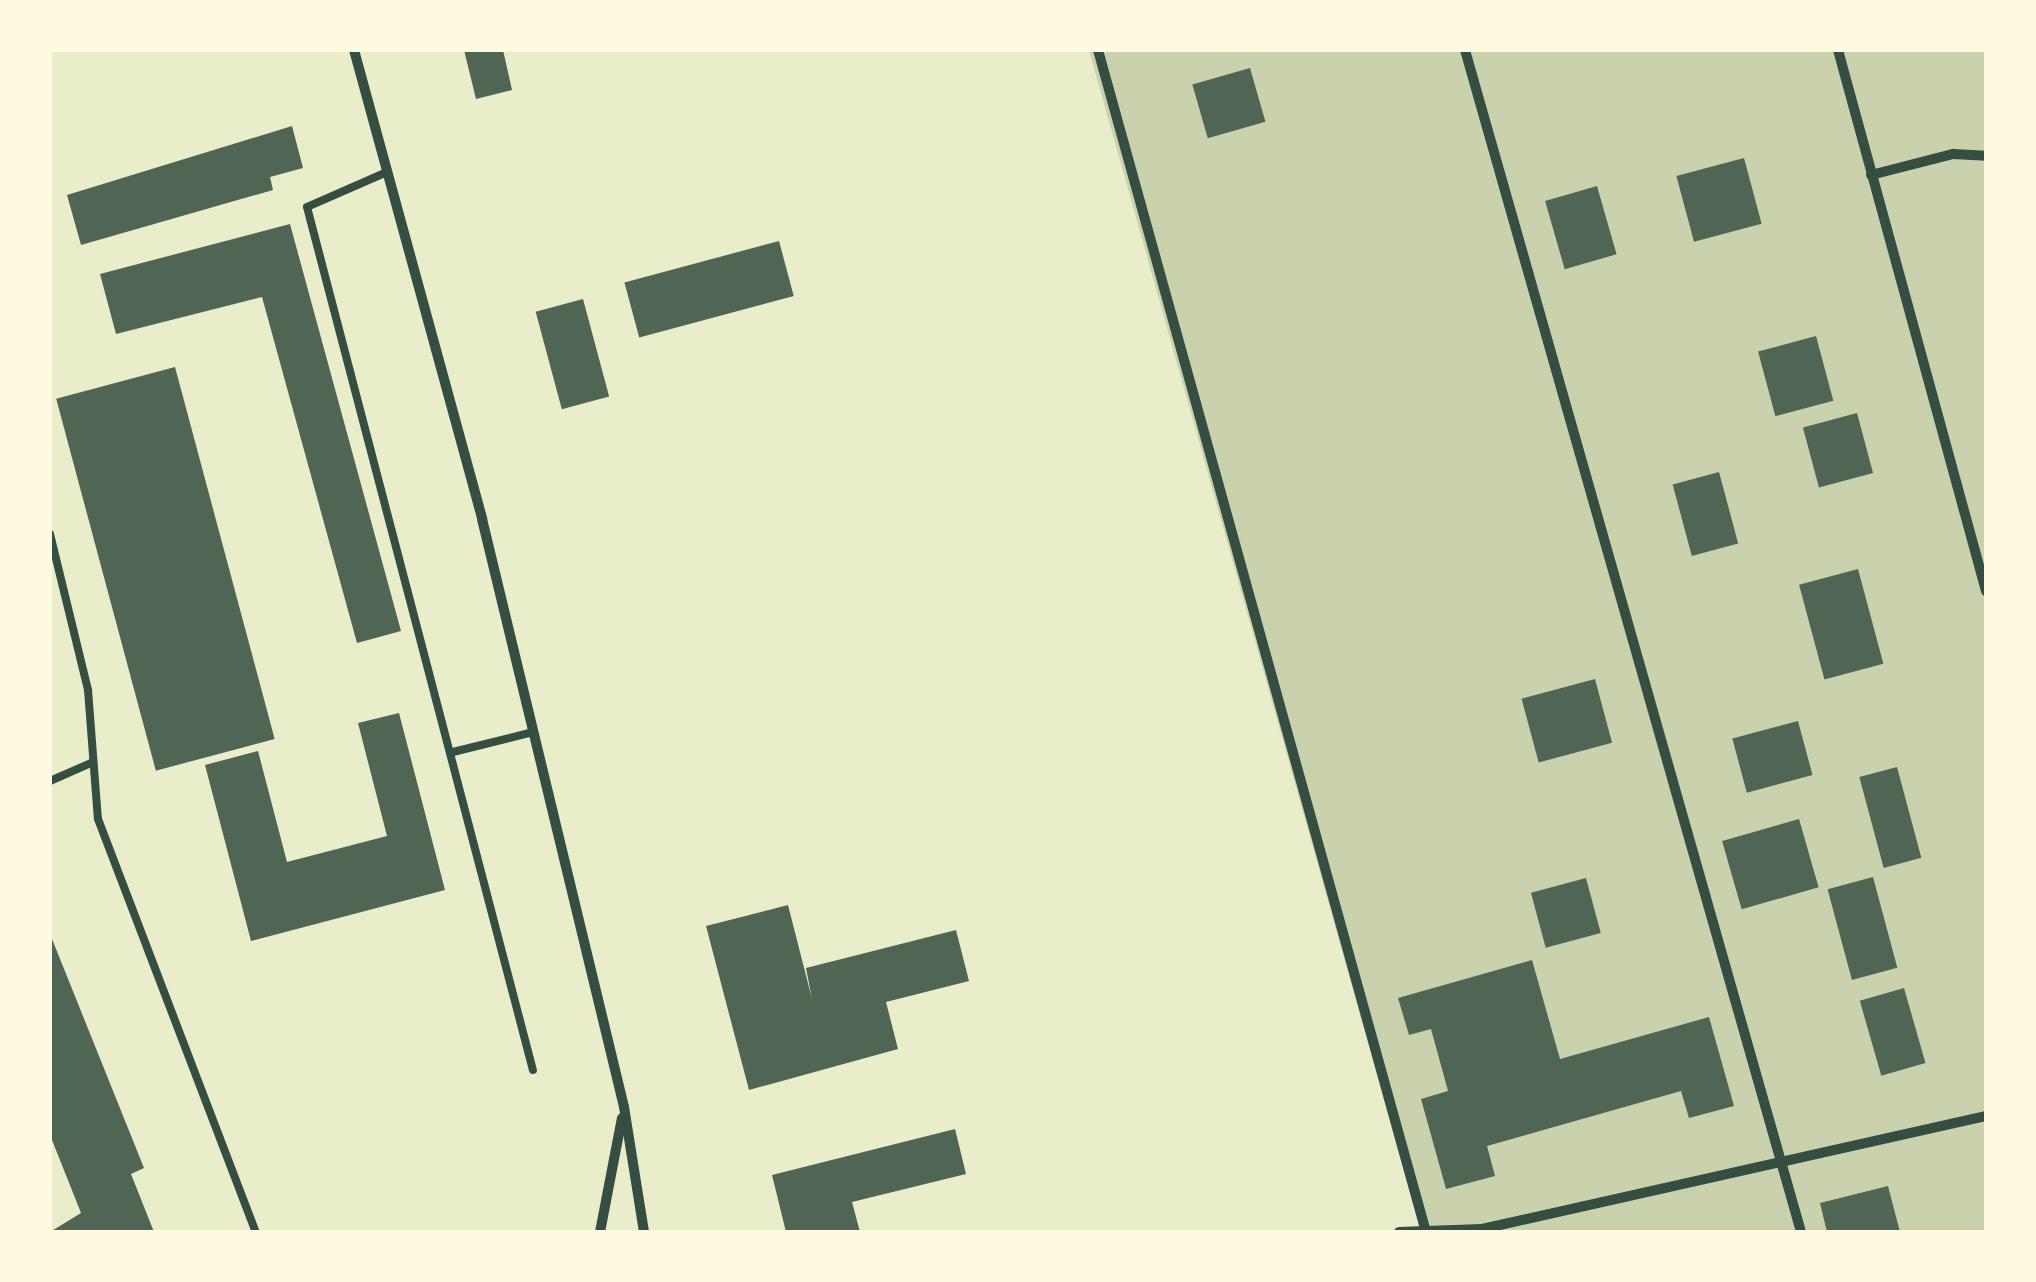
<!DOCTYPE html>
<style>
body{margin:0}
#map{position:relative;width:2036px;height:1282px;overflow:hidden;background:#e9edc9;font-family:"Golos Text",sans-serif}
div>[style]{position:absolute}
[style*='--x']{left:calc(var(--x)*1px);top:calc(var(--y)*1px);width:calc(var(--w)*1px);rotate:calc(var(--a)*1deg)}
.green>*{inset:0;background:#cad2ad}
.building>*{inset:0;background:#4f6655;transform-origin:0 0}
.service>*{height:8px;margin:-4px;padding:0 4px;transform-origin:4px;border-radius:4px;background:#344e41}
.minor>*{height:10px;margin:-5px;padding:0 5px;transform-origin:5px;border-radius:5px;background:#344e41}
span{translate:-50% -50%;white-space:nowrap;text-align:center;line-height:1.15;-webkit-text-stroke:8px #fefae0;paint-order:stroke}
.frame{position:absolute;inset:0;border:52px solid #fefae0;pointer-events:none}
</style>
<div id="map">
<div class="green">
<div style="clip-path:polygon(1089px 50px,1986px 50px,1986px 1232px,1421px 1232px)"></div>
</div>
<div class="building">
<div style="clip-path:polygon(464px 50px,503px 50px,512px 90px,476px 99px)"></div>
<div style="left:1250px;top:68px;width:56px;height:60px;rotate:74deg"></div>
<div style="clip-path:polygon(292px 126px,303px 168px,270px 177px,273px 190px,81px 245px,67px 195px)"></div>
<div style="left:1744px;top:158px;width:68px;height:70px;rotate:75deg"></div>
<div style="left:1597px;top:186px;width:71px;height:54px;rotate:74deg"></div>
<div style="clip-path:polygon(290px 224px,401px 631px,357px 643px,262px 297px,116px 334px,100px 274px)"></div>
<div style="left:779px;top:241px;width:57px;height:160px;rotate:75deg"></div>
<div style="left:583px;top:299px;width:101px;height:49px;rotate:75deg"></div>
<div style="left:1816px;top:336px;width:67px;height:60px;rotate:75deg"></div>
<div style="left:175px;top:367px;width:385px;height:123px;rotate:75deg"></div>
<div style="left:1857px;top:413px;width:62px;height:56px;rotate:75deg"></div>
<div style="left:1719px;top:472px;width:74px;height:48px;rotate:75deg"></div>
<div style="left:1858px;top:569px;width:98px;height:61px;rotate:75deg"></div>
<div style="left:1595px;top:679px;width:66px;height:76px;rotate:75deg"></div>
<div style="clip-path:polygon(399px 713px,445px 890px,251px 941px,205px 765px,258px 751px,287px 862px,387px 836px,358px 723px)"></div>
<div style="left:1798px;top:721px;width:56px;height:68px;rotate:75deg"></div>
<div style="left:1897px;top:767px;width:94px;height:39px;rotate:75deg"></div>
<div style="left:1799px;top:819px;width:71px;height:80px;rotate:74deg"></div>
<div style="left:1873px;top:877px;width:94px;height:47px;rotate:75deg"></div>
<div style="left:1586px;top:878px;width:57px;height:57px;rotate:75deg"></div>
<div style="clip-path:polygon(788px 905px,812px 999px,806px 968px,956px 930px,969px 981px,886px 1002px,898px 1049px,749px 1090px,706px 926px)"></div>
<div style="clip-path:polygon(50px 934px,144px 1168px,131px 1174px,154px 1232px,50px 1232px,81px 1213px,50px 1135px)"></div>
<div style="clip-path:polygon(1532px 960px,1560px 1059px,1709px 1017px,1734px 1106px,1689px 1118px,1681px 1091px,1487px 1146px,1495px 1176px,1446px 1189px,1421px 1099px,1448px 1091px,1431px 1029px,1409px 1035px,1398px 998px)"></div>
<div style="left:1904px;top:988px;width:78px;height:46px;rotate:74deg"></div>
<div style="clip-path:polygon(955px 1129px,966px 1174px,852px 1202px,860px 1232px,786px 1232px,772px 1175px)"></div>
<div style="clip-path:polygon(1888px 1186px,1900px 1232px,1827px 1232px,1820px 1203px)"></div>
</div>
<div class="service">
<div style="--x:387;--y:172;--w:87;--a:156.4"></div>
<div style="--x:307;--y:207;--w:892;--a:75.33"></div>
<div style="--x:50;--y:534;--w:161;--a:76.3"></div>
<div style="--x:88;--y:690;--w:129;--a:85.6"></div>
<div style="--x:98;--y:819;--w:442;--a:69.1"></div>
<div style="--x:453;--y:752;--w:82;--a:-14"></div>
<div style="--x:50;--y:781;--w:45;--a:-23.7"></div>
</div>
<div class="minor">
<div style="--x:354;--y:50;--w:486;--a:74.7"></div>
<div style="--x:482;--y:519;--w:605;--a:76.42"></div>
<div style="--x:624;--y:1107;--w:127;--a:80.9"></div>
<div style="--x:1098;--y:50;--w:1227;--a:74.49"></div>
<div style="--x:1465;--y:50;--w:1229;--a:74.13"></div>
<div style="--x:1838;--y:50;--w:561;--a:74.7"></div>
<div style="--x:1871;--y:175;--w:85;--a:-14.4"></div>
<div style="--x:1953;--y:154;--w:33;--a:3"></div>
<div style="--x:600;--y:1232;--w:116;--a:-79.1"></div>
<div style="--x:1399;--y:1232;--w:83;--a:-2.1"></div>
<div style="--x:1482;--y:1229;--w:517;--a:-12.64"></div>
</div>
<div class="frame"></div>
</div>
